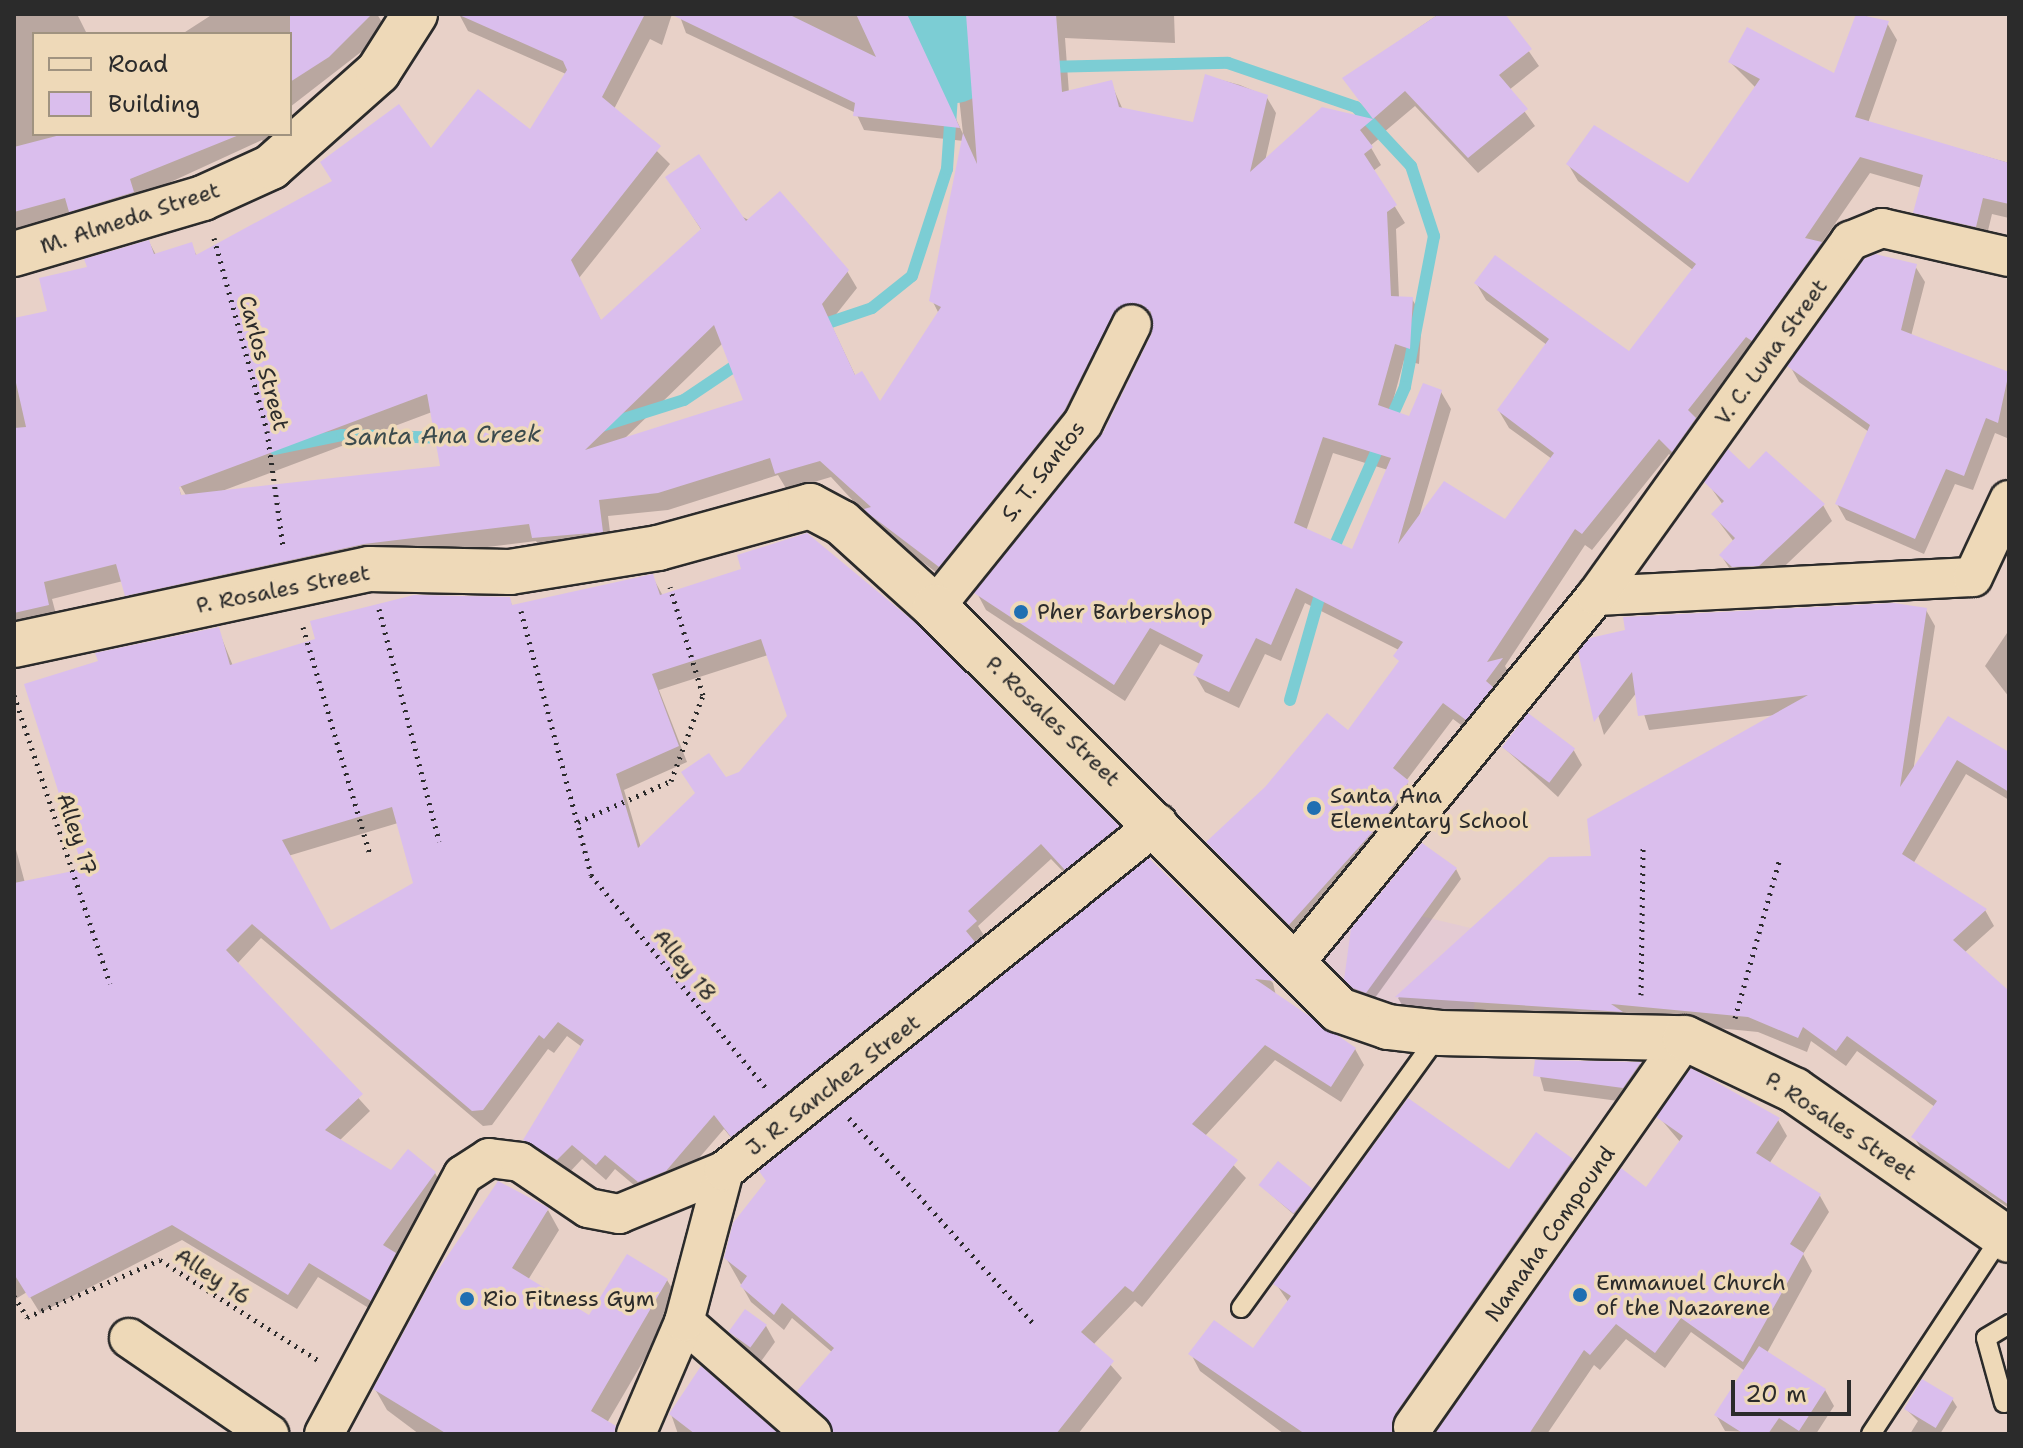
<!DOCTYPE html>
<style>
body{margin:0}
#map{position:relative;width:2023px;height:1448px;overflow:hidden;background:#e8d1c8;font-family:"Shantell Sans",sans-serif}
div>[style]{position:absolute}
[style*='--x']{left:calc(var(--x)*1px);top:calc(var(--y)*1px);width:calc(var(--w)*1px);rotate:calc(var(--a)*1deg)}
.built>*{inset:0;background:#e4cbd3}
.shadow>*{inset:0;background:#0003}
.stream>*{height:12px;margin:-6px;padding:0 6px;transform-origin:6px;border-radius:6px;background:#7ccdd4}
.river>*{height:72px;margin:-36px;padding:0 36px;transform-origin:36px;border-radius:36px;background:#7ccdd4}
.building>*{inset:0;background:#dabeed;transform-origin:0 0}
.path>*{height:5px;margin-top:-2.5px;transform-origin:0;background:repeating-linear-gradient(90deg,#2b2b2b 0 2px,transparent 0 8px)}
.roads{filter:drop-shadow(2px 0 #2b2b2b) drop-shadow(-2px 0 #2b2b2b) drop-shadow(0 2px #2b2b2b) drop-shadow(0 -2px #2b2b2b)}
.lane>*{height:18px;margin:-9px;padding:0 9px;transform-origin:9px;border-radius:9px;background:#eed9b8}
.street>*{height:38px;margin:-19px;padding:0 19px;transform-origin:19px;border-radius:19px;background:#eed9b8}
.secondary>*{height:44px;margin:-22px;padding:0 22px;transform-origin:22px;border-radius:22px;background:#eed9b8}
.dots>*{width:22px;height:22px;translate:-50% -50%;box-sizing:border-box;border:4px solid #eed9b8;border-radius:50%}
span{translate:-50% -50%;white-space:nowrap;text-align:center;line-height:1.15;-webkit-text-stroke:7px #eed9b8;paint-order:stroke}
.street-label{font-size:22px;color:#2b2b2b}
.poi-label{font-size:22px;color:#2b2b2b}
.left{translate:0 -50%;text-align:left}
.water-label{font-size:24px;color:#3b4b4d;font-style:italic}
.frame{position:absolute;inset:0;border:16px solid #2b2b2b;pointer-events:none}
.legend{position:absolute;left:32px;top:32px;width:260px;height:104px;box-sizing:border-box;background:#eed9b8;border:2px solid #a09380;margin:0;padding:10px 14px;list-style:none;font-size:24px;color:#2b2b2b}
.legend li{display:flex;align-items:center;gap:16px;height:40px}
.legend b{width:40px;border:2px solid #a09380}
.scale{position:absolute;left:1731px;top:1380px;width:120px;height:36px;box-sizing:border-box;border:4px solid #2b2b2b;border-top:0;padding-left:10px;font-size:24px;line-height:28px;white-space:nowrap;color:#2b2b2b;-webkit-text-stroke:6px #eed9b8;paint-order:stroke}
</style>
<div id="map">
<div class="built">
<div style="clip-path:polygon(1354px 900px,1483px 931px,1473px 1016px,1343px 999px,1303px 965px)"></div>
</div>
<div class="shadow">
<div style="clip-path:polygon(14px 14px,77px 14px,87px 34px,34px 34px,34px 134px,289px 134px,269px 152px,262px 140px,138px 197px,14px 231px)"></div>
<div style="clip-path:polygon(377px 14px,386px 29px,370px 60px,361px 52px,290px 107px,290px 34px,182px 34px,213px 14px)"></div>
<div style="clip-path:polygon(evenodd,459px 14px,672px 14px,662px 45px,650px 39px,614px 109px,670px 164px,579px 278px,602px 323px,702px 231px,668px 178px,847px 271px,857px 288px,830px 322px,856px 377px,880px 405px,939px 314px,932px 300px,964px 141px,864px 130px,856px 113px,686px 33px,679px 14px,907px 14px,963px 134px,950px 14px,1174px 14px,1175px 43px,1065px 38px,1069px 93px,1111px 83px,1123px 110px,1194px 124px,1206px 76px,1240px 85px,1266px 96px,1276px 113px,1265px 161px,1323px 110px,1374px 122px,1345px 78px,1439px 14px,1503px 14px,1539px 66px,1509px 90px,1535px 126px,1478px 173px,1415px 106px,1383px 133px,1375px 127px,1381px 137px,1370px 146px,1381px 165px,1373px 171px,1405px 223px,1396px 229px,1399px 298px,1412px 299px,1422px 316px,1419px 364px,1404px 360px,1390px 412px,1410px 419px,1441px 392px,1451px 409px,1419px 517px,1506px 522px,1552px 459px,1509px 428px,1499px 411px,1547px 345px,1486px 300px,1476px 283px,1629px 354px,1693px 270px,1578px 181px,1568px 164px,1689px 186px,1756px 88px,1730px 62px,1835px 75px,1858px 14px,1887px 23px,1897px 40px,1868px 123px,2009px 163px,2009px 218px,1992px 214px,1985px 243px,1925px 229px,1915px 212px,1922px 188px,1870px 173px,1821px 244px,1831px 260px,1683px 467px,1669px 454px,1592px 550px,1585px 545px,1505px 666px,1511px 677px,1476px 736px,1453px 719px,1406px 781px,1417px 800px,1299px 940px,1208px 842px,1348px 733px,1400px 664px,1399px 650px,1305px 603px,1281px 661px,1265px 654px,1239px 708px,1205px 692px,1195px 675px,1200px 664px,1160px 644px,1125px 701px,986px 610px,977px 593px,1104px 434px,1154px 333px,1153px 320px,1122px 330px,1073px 428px,949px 582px,881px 531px,831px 477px,787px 490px,778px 475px,668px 510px,608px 516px,612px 548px,543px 554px,536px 541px,374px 561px,136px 612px,123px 581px,52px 599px,58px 622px,14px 632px,14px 322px,49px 313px,89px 269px,149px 242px,156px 255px,191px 245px,197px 256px,431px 151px,530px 132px,566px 74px,468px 31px,459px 14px,723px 343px,746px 401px,622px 441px,723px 343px,459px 14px,432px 412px,442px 468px,222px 491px,432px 412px,459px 14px,1333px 453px,1388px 470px,1353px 552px,1306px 531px,1333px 453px,459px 14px,175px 477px,187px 497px,182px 497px,175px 477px)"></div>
<div style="clip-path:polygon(1915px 266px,1925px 282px,1911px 336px,2009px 375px,2007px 438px,1995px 433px,1973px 490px,1955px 484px,1924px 554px,1846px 520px,1837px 504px,1869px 432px,1799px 382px,1790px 366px)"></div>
<div style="clip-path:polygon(1749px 471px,1823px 505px,1832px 521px,1769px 581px,1731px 571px,1721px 555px,1734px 542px,1713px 514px,1723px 505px,1707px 482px)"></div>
<div style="clip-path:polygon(evenodd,744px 571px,1117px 827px,1126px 843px,1075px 884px,1051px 859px,978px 926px,985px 937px,742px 1151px,724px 1129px,675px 1186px,648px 1197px,615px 1169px,606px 1180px,582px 1159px,567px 1175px,534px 1156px,525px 1140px,582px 1047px,567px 1036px,554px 1053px,548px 1049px,492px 1125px,483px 1126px,261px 938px,237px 964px,370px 1111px,339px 1141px,391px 1173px,435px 1173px,444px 1189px,396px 1256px,404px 1270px,380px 1315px,318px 1277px,297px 1309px,182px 1240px,40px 1313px,27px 1292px,14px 1300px,14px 842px,25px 883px,86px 870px,218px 629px,233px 666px,509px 599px,513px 607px,652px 576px,663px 596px,744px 571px,768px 655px,789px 717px,740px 774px,641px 848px,624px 790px,687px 762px,659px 690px,768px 655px,744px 571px,398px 823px,415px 884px,331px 932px,288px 856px,398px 823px)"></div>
<div style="clip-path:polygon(1926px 610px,1935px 626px,1913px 772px,1949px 718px,2009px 755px,2009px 800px,1966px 774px,1913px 864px,1985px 910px,1994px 926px,1964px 953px,2009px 993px,2009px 1208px,1923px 1152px,1914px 1137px,1935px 1107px,1857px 1051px,1846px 1066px,1811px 1041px,1807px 1052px,1758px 1032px,1625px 1019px,1406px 1012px,1398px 998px,1550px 859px,1593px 858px,1776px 715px,1649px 730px,1637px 692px,1604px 735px,1580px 653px)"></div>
<div style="clip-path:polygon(2009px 630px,2009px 697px,1985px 666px)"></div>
<div style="clip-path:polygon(1503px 747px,1573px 749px,1582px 765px,1558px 797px)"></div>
<div style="clip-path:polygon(1149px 861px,1273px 983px,1276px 996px,1355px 1049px,1364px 1065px,1341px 1102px,1275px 1060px,1205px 1136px,1246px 1178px,1142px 1307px,1135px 1301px,1093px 1345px,1122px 1378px,1078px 1434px,834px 1434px,799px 1392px,833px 1353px,792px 1318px,784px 1330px,751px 1302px,726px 1258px)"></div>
<div style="clip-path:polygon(1456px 869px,1461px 879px,1372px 1002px,1360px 998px,1346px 980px)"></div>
<div style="clip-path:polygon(1536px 1062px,1640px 1064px,1649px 1079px,1633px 1103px,1544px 1091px)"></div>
<div style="clip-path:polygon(1659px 1117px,1778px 1120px,1787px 1136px,1769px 1164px,1820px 1196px,1829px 1212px,1803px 1254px,1812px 1271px,1767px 1353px,1825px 1390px,1834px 1406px,1816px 1434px,1725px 1431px,1716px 1415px,1745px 1371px,1691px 1332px,1665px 1368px,1626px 1339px,1600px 1370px,1594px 1365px,1547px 1434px,1433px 1434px,1621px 1171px,1646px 1190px,1681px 1143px)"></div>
<div style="clip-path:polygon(1572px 1161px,1581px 1177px,1403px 1434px,1284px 1434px,1200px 1371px,1191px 1354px,1253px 1351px,1289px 1303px,1276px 1284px,1510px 1172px)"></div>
<div style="clip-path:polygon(1261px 1186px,1311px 1190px,1315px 1197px,1299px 1219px)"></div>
<div style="clip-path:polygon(548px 1210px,559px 1230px,528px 1280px,590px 1318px,667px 1280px,679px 1300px,604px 1428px,608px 1434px,419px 1434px,387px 1410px,375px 1389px)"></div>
<div style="clip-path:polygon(766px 1326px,775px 1342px,759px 1364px,730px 1331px)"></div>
<div style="clip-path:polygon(1952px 1399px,1957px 1407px,1940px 1434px,1910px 1434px,1918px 1421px,1905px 1408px)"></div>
<div style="clip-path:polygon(671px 1414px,776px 1434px,678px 1434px)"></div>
</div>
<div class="stream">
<div style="--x:1045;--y:67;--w:183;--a:-1.3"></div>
<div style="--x:1228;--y:63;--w:135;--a:19"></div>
<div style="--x:1356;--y:107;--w:81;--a:47"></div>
<div style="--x:1411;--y:166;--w:74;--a:71.8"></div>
<div style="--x:1434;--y:236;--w:154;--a:100.9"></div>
<div style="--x:1405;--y:387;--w:39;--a:114"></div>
<div style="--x:816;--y:327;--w:59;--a:-18.7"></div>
<div style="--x:872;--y:308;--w:51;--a:-38.7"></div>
<div style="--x:912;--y:276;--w:113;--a:-71.9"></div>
<div style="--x:947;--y:169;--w:102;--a:-86.1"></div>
<div style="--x:954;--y:67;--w:33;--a:2"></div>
<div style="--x:592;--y:429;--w:96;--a:-17.5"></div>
<div style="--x:684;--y:400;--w:73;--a:-33.9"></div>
<div style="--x:275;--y:449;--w:68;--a:-11.8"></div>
<div style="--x:342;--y:435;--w:109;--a:1.6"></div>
<div style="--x:1331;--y:554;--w:126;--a:-66.1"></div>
<div style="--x:1290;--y:700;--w:121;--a:-74.1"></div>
</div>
<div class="river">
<div style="--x:937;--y:14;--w:56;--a:72.2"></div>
</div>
<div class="building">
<div style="clip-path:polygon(290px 14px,372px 14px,329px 57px,290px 82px)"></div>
<div style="clip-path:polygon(evenodd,457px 14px,645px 14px,602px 97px,661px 146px,571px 260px,601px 320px,701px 229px,665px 177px,699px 154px,746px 221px,780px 191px,849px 270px,822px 304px,855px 375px,862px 371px,880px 401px,941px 307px,929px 301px,963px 133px,977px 164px,966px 14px,1056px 14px,1062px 92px,1112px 80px,1119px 107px,1193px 122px,1205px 74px,1268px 95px,1250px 172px,1322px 107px,1373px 119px,1360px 130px,1373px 147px,1364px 154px,1397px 205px,1387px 212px,1391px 296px,1413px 297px,1410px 349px,1395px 344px,1378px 405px,1409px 416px,1423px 383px,1442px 390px,1398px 544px,1444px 481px,1505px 519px,1554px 453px,1497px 410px,1549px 339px,1474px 283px,1495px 255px,1629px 351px,1696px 264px,1566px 164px,1594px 125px,1688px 183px,1760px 79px,1728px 62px,1747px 27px,1834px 73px,1856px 14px,1889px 21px,1855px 117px,2009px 163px,2009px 204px,1983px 198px,1976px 227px,1913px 213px,1923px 175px,1860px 157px,1805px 238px,1822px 242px,1752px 341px,1746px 337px,1688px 410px,1696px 418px,1672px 452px,1659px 439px,1582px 534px,1575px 529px,1487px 662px,1503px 658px,1486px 681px,1493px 687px,1466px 720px,1443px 703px,1393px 768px,1409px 781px,1386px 817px,1289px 925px,1206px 842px,1265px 787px,1327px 713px,1348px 730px,1399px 661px,1393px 656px,1403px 642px,1296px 588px,1271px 645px,1256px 638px,1229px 692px,1193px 675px,1203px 655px,1150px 628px,1114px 685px,974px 593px,1103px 433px,1152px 333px,1151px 312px,1141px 304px,1113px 314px,1064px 411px,939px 567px,869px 514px,864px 509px,871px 507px,820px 461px,775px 474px,770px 458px,658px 493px,599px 500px,603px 532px,532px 538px,529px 524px,364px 544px,125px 596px,116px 564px,44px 582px,49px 605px,14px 613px,14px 428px,26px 427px,14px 374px,14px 318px,47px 311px,39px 278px,87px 267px,84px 259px,149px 240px,154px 254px,192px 242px,196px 255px,332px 181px,320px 162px,399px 104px,431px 148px,478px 89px,530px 129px,567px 70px,563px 61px,457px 14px,714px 325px,743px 400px,585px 450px,714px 325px,457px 14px,427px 394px,440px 466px,181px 495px,179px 487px,427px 394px,457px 14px,1323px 437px,1391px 458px,1352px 549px,1294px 523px,1323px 437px)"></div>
<div style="clip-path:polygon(670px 14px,788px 14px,876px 57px,856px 14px,907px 14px,960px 128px,853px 116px,855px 103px)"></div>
<div style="clip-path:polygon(1439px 14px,1505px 14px,1532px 49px,1499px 75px,1528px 109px,1468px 158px,1405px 91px,1373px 119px,1342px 78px)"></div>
<div style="clip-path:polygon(64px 134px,239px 134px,239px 135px,130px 179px,134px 192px,69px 212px,65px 198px,14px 212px,14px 147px)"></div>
<div style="clip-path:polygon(1875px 254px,1917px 264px,1901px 330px,2009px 372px,1998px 423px,1986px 418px,1964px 476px,1946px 469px,1915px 539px,1835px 504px,1870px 425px,1787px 366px,1864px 259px)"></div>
<div style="clip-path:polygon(1728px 449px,1749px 469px,1766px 451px,1825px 504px,1759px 566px,1732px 567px,1719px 555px,1735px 538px,1711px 514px,1724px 501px,1704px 482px)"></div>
<div style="clip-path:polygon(evenodd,807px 533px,918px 625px,1119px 826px,1065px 870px,1041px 844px,968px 911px,977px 921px,966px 931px,975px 942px,731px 1137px,714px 1115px,666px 1171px,638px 1182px,605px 1155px,596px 1165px,572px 1145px,557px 1160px,523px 1140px,584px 1040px,558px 1022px,544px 1039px,539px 1035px,483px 1110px,472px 1111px,252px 924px,226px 950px,363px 1094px,325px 1130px,391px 1170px,408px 1149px,436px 1172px,383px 1245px,396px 1253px,371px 1301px,309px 1263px,288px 1295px,172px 1225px,29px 1298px,14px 1274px,14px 883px,83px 869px,24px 684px,98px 661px,95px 653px,219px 627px,230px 665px,315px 639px,310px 621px,414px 595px,510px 597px,512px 605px,653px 574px,660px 595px,741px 569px,737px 555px,807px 533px,761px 639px,787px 716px,739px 772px,726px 777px,709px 753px,681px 772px,695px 793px,638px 848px,616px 774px,679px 746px,652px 674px,761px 639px,807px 533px,392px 807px,413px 883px,331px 930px,282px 840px,392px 807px)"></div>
<div style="clip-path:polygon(1894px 603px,1927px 608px,1900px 787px,1948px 716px,2009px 752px,2009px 792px,1957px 760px,1902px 854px,1987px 909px,1953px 940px,2009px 991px,2009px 1205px,1911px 1137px,1937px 1101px,1847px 1036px,1836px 1051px,1803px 1027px,1798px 1038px,1748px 1017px,1611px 1004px,1623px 1012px,1395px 997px,1549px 857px,1591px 856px,1587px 819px,1808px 695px,1638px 716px,1632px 672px,1594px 722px,1578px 652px,1590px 638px,1625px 630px,1623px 617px)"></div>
<div style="left:1528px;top:713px;width:59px;height:43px;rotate:37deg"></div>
<div style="clip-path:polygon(1422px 843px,1457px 868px,1366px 993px,1353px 988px,1344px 980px,1351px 929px)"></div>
<div style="clip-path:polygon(1149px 858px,1275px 981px,1255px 979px,1356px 1048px,1331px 1087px,1265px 1045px,1192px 1124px,1238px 1160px,1133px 1292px,1125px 1286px,1081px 1332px,1114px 1361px,1056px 1434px,833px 1434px,797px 1391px,834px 1348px,782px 1303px,774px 1315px,740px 1286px,747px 1276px,724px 1258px,733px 1223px,766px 1181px,759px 1171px)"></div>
<div style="clip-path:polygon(1535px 1060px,1641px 1062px,1623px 1088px,1533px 1076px)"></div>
<div style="clip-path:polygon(1691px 1068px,1780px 1118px,1756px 1153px,1821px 1194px,1790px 1244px,1804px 1253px,1743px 1362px,1681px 1318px,1655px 1353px,1616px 1324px,1590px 1355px,1584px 1350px,1529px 1434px,1435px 1434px,1621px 1168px,1646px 1187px,1683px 1136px,1656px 1117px)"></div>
<div style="clip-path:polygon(1408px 1098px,1509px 1169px,1536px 1132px,1573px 1159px,1395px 1414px,1393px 1434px,1305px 1434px,1188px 1354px,1214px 1320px,1253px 1348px,1291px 1296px,1273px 1284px)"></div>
<div style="left:1278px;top:1161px;width:45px;height:31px;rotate:39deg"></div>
<div style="clip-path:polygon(498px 1181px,549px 1208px,512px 1268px,589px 1315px,627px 1254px,668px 1279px,591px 1411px,616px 1426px,614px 1434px,447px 1434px,373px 1389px,434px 1276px)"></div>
<div style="left:745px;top:1309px;width:27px;height:28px;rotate:36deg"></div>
<div style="clip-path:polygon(1759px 1346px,1826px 1389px,1799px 1431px,1779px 1418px,1768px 1434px,1744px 1434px,1714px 1415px)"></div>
<div style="clip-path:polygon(701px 1366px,779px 1434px,695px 1434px,669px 1414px)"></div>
<div style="left:1922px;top:1379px;width:37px;height:35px;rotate:31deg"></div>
</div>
<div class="path">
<div style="--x:214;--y:238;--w:200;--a:74.6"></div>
<div style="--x:267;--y:431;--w:117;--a:82.1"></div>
<div style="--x:379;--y:609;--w:240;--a:75.5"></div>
<div style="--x:521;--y:611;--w:273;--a:75.1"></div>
<div style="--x:591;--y:875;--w:277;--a:50.6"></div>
<div style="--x:303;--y:627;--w:238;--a:73.6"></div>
<div style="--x:14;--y:695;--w:304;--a:71.6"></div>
<div style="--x:578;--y:822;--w:102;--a:-23.8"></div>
<div style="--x:671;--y:781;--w:92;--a:-69.6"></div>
<div style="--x:703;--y:695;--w:113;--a:-107"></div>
<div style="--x:1641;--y:995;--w:147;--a:-89.2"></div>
<div style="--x:1735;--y:1018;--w:163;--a:-74.3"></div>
<div style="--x:849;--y:1118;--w:277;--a:48.1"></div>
<div style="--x:14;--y:1296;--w:25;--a:58"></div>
<div style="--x:27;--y:1317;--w:145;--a:-23.2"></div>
<div style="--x:160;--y:1260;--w:188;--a:32.4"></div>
</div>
<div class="roads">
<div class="lane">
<div style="--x:1241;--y:1308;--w:336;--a:-54.1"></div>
<div style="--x:2004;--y:1403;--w:67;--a:-105.5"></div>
<div style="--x:1986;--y:1338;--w:27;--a:-31"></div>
<div style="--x:1871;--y:1434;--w:238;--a:-56.6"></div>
</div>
<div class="street">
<div style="--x:1596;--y:596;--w:377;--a:-2.9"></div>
<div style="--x:1973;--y:577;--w:85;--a:-64.9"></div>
<div style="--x:935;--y:607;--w:236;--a:-51.2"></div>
<div style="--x:1083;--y:423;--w:110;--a:-63.7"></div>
<div style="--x:1292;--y:966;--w:479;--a:-50.6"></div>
<div style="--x:1596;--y:596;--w:437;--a:-54.4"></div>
<div style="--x:1850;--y:241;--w:35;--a:-22"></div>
<div style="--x:1882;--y:228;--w:130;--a:12.9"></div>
<div style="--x:684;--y:1322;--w:170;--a:41.2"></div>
<div style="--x:129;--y:1338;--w:170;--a:34.4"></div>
<div style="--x:1413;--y:1427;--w:475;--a:-55"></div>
<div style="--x:324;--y:1434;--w:294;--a:-61.8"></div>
<div style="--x:463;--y:1175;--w:31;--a:-33"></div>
<div style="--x:489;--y:1158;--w:31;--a:7"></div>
<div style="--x:520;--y:1162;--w:82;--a:34.1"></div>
<div style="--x:588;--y:1208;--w:32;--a:11"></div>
<div style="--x:619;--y:1214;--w:113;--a:-22.3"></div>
<div style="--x:636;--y:1434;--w:122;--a:-66.8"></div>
<div style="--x:684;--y:1322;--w:156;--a:-75.2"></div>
<div style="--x:724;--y:1171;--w:556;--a:-38.72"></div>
</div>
<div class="secondary">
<div style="--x:14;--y:254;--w:197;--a:-16.5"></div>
<div style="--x:203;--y:198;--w:75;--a:-24.5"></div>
<div style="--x:271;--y:167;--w:143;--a:-41.6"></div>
<div style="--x:378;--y:72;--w:69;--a:-57.5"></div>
<div style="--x:14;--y:645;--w:363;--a:-12.1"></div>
<div style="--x:369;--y:569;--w:141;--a:1.2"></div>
<div style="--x:510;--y:572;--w:150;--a:-9.2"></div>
<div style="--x:658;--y:548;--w:158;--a:-15.4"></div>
<div style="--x:810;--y:506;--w:36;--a:28"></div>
<div style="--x:842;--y:523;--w:125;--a:42.1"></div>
<div style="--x:935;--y:607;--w:571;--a:44.93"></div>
<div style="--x:1339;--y:1010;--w:52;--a:19.1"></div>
<div style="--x:1388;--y:1027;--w:52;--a:6.6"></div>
<div style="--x:1440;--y:1033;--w:245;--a:1.2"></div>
<div style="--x:1685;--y:1038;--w:121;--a:25.5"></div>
<div style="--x:1794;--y:1090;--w:262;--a:34.9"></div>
</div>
</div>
<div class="dots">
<div style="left:1021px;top:612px;background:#1f6fb2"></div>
<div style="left:1314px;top:808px;background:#1f6fb2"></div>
<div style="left:1580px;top:1295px;background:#1f6fb2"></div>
<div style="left:467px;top:1299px;background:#1f6fb2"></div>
</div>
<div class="street-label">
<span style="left:130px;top:218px;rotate:-18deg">M. Almeda Street</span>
<span style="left:1771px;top:352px;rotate:-54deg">V. C. Luna Street</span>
<span style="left:264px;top:363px;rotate:75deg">Carlos Street</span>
<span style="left:1043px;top:471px;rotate:-52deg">S. T. Santos</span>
<span style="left:283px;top:589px;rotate:-11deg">P. Rosales Street</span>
<span style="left:1053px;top:721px;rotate:44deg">P. Rosales Street</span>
<span style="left:77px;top:834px;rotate:72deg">Alley 17</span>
<span style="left:685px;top:965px;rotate:51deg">Alley 18</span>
<span style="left:833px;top:1085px;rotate:-38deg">J. R. Sanchez Street</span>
<span style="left:1841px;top:1126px;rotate:34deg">P. Rosales Street</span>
<span style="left:1550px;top:1234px;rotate:-55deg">Namaha Compound</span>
<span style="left:213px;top:1276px;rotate:33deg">Alley 16</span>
</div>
<div class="poi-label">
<span class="left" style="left:1037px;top:612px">Pher Barbershop</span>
<span class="left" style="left:1330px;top:808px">Santa Ana<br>Elementary School</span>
<span class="left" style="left:1596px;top:1295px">Emmanuel Church<br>of the Nazarene</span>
<span class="left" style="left:483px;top:1299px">Rio Fitness Gym</span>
</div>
<div class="water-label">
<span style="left:443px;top:436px;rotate:-1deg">Santa Ana Creek</span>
</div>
<div class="frame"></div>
<ul class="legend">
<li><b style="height:10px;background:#eed9b8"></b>Road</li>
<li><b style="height:22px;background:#dabeed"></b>Building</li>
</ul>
<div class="scale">20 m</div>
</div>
